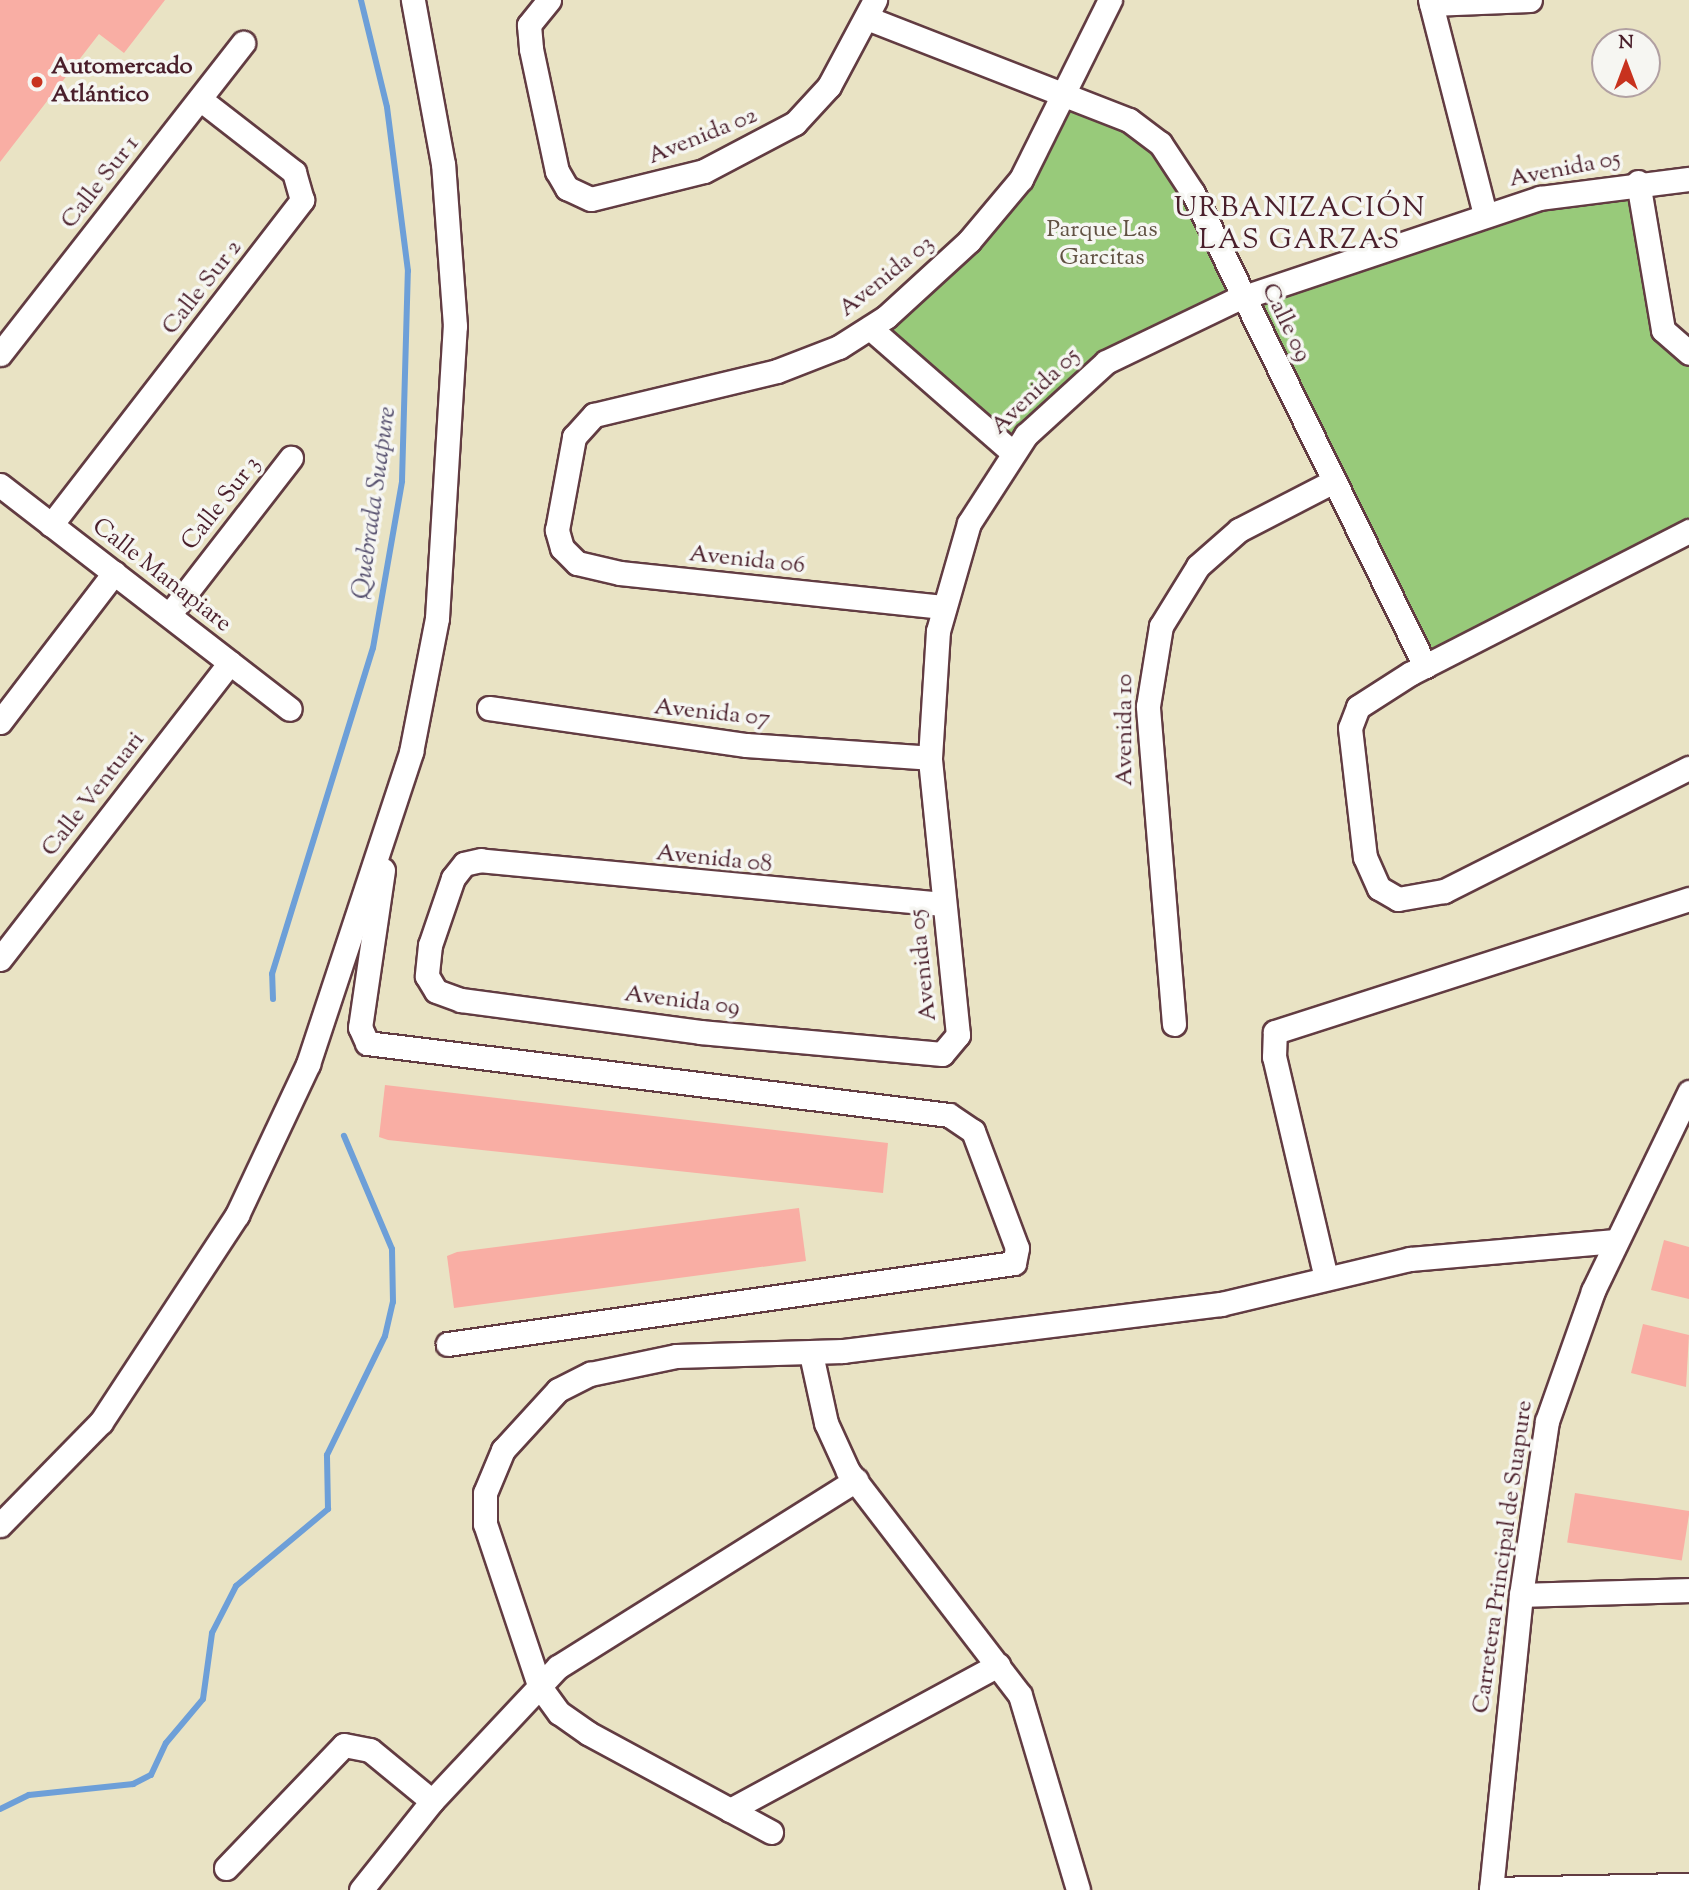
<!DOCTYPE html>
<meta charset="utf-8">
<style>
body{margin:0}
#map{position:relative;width:1689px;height:1890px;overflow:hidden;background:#e9e3c4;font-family:"Sorts Mill Goudy",serif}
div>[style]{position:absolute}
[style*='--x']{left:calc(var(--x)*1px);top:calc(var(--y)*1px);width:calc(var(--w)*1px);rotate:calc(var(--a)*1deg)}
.green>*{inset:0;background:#98ca7a}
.stream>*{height:6px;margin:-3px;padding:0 3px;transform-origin:3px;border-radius:3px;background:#6d9fd8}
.building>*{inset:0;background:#f9aea4;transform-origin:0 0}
.roads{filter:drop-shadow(2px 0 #623c42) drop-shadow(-2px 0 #623c42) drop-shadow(0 2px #623c42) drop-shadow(0 -2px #623c42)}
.street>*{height:23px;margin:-11.5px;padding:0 11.5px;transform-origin:11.5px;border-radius:11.5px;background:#fff}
.dots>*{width:19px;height:19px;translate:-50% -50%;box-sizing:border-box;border:4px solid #f6f6f2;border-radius:50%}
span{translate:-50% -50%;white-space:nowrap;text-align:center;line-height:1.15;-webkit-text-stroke:7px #f6f6f2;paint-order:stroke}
.poi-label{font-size:24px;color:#4a1f2b;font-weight:700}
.left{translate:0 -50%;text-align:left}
.street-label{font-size:24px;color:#4a1f2b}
.park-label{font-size:24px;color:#615243}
.water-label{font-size:26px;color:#585270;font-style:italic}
.quarter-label{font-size:28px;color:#4a1f2b;letter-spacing:2px}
.north{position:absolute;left:1591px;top:28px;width:70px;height:70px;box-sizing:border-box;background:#f6f6f2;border:2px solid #b1a0a2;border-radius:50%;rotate:0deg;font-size:19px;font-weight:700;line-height:28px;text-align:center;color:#4a1f2b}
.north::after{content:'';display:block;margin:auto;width:24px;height:32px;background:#c8321e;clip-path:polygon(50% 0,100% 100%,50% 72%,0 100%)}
</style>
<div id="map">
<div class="green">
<div style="clip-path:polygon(1063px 93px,1148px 132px,1243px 297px,1376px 251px,1638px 182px,1659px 313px,1689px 353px,1689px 531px,1425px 666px,1243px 298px,1160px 331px,1012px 452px,870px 328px,969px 241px)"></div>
</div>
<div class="stream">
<div style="--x:273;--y:999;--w:25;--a:-92"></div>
<div style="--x:272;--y:974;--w:341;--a:-72.8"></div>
<div style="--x:373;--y:648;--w:169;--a:-80.1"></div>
<div style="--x:402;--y:481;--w:210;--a:-88.4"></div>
<div style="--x:408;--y:271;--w:165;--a:-97.3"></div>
<div style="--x:387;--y:107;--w:110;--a:-103.7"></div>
<div style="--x:0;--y:1809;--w:32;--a:-26"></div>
<div style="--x:29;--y:1795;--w:105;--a:-6"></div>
<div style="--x:133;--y:1784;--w:20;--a:-27"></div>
<div style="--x:151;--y:1775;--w:35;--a:-65"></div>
<div style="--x:166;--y:1743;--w:57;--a:-49.9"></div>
<div style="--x:203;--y:1699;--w:67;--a:-82.2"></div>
<div style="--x:212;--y:1633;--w:53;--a:-62.9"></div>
<div style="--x:236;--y:1586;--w:120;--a:-39.9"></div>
<div style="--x:328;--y:1509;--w:54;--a:-91.1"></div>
<div style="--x:327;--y:1455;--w:132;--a:-64"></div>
<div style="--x:385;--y:1336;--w:35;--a:-77"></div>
<div style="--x:393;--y:1302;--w:53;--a:-91.1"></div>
<div style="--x:392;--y:1249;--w:123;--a:-113"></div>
</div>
<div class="building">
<div style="clip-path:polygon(0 0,165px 0,124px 53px,99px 34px,0 162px)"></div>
<div style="clip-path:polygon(385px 1085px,888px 1143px,883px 1193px,388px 1140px,379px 1137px)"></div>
<div style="clip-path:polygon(799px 1208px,806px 1261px,454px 1308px,447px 1256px,457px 1252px)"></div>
<div style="clip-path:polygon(1664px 1240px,1689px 1247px,1689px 1299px,1651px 1290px)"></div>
<div style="clip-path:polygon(1643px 1324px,1689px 1335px,1686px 1387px,1631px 1373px)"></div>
<div style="left:1575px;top:1493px;width:116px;height:50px;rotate:9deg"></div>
</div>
<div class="roads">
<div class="street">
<div style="--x:549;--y:0;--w:32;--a:129"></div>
<div style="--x:529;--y:25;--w:24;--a:85"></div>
<div style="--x:531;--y:49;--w:125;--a:78"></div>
<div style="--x:557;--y:171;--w:20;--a:60"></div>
<div style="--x:567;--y:188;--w:26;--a:25"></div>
<div style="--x:591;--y:199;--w:116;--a:-13.9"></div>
<div style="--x:704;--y:171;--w:103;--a:-27.8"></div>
<div style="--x:795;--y:123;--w:50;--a:-47.4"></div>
<div style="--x:829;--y:86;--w:98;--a:-61.9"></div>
<div style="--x:1430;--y:0;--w:221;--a:75.6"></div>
<div style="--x:1431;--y:4;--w:99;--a:-2.3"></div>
<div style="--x:867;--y:18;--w:281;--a:21.3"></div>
<div style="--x:1129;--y:120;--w:39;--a:37"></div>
<div style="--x:1160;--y:143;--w:60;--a:56.6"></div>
<div style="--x:1193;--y:193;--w:527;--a:63.87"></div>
<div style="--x:1638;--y:182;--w:150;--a:80.4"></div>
<div style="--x:1663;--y:330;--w:35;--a:41"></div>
<div style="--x:870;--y:328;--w:189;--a:41.1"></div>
<div style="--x:0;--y:354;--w:395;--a:-52"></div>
<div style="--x:0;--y:485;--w:366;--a:37.7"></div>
<div style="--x:51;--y:525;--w:411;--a:-52.3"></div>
<div style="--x:302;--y:200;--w:29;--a:-106"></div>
<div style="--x:294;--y:172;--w:119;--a:-142.2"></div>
<div style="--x:1689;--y:531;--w:312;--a:152.9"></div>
<div style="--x:1411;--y:673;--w:63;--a:147.3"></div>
<div style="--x:1358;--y:707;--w:22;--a:111"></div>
<div style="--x:1350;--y:728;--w:130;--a:83.4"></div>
<div style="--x:1365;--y:857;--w:34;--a:66"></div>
<div style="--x:1379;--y:888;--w:22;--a:30"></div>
<div style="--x:1398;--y:899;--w:47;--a:-9.9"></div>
<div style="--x:1444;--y:891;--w:274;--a:-26.7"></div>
<div style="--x:943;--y:607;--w:325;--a:-174"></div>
<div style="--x:620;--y:573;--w:44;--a:-166.9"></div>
<div style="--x:577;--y:563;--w:21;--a:-135"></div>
<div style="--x:562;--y:548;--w:19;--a:-106"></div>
<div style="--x:557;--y:530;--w:95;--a:-79.6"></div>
<div style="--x:574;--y:437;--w:30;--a:-48"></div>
<div style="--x:594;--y:415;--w:188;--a:-13.5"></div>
<div style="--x:777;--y:371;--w:66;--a:-21.2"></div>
<div style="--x:839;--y:347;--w:56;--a:-32.6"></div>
<div style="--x:886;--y:317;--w:113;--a:-42.5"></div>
<div style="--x:969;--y:241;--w:81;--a:-50"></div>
<div style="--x:1021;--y:179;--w:200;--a:-63.6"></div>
<div style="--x:169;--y:615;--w:199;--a:-52.2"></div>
<div style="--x:489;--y:708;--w:260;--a:8.2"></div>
<div style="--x:746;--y:745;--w:184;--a:4"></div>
<div style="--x:0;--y:722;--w:188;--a:-52.6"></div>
<div style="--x:383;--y:870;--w:159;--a:98.3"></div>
<div style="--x:360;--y:1027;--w:17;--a:66"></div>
<div style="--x:367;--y:1043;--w:586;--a:7.05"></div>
<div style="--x:949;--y:1115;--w:29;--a:34"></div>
<div style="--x:973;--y:1131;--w:125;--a:69.4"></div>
<div style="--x:1017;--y:1248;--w:15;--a:101"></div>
<div style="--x:1014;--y:1263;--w:572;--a:171.86"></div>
<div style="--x:943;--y:904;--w:464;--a:-174.6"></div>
<div style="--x:481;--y:860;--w:17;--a:167"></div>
<div style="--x:464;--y:864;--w:18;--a:128"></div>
<div style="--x:453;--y:878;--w:71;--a:108.9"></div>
<div style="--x:430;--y:945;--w:31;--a:96"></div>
<div style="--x:427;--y:976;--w:17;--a:59"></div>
<div style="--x:436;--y:991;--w:27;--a:20"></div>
<div style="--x:461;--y:1000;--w:241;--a:7.6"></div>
<div style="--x:700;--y:1032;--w:243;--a:5.2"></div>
<div style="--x:942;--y:1054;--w:25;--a:-50"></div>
<div style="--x:958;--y:1035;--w:278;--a:-95.8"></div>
<div style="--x:930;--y:758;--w:127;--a:-86.4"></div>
<div style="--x:938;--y:631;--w:112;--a:-74"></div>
<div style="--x:969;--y:523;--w:105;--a:-57.1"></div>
<div style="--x:1026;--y:435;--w:108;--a:-42.4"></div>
<div style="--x:1106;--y:362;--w:143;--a:-25.7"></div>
<div style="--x:1235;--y:300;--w:322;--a:-18.5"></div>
<div style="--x:1540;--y:198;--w:150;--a:-7.3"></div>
<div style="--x:0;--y:959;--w:375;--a:-52.2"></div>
<div style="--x:1174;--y:1024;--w:319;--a:-94.7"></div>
<div style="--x:1148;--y:706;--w:81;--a:-80.8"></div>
<div style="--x:1161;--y:626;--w:70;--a:-58.3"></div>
<div style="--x:1198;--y:566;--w:55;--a:-41.3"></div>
<div style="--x:1239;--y:530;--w:107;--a:-27.3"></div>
<div style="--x:1326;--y:1278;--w:227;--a:-103.2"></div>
<div style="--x:1274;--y:1057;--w:25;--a:-88"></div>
<div style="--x:1275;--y:1032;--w:435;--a:-17.8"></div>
<div style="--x:811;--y:1354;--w:71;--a:77.7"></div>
<div style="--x:826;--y:1423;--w:53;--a:65.4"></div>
<div style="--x:848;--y:1471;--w:282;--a:52.5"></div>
<div style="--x:1020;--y:1695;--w:203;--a:73.4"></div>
<div style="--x:0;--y:1525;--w:144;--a:-45.6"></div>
<div style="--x:101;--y:1422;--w:248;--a:-56.7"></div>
<div style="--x:237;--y:1215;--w:167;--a:-64.8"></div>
<div style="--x:308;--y:1064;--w:329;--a:-71.7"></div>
<div style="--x:411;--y:752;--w:136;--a:-79"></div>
<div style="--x:437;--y:618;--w:293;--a:-86.5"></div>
<div style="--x:455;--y:326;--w:162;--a:-94.2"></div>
<div style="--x:443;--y:164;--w:167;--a:-100.4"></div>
<div style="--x:1521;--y:1595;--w:168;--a:-1.7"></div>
<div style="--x:730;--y:1810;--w:305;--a:-28.4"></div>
<div style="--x:771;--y:1832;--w:208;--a:-151.6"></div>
<div style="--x:588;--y:1733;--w:35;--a:-145"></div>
<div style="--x:559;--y:1713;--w:34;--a:-126"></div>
<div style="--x:539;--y:1685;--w:170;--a:-108.5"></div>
<div style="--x:485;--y:1524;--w:31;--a:-90"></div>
<div style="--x:485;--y:1493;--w:47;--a:-67.3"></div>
<div style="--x:503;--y:1450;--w:81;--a:-47.5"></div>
<div style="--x:558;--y:1390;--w:36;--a:-27"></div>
<div style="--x:590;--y:1374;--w:88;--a:-11.8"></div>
<div style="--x:676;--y:1356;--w:167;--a:-1.7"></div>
<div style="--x:843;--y:1351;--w:381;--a:-7.1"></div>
<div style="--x:1221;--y:1304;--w:194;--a:-13.4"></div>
<div style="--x:1410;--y:1259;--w:206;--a:-5"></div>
<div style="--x:226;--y:1868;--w:170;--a:-46.2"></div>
<div style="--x:344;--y:1745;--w:26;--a:11"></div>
<div style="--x:370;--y:1750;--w:80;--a:39.4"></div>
<div style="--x:1491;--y:1889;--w:198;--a:-1.2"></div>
<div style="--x:361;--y:1890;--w:114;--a:-51.4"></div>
<div style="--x:432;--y:1801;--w:184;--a:-46.8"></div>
<div style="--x:558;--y:1667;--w:352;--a:-32.1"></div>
<div style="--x:1491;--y:1890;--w:297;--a:-84.2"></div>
<div style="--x:1521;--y:1595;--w:176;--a:-81.5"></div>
<div style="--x:1547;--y:1421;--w:138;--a:-70.5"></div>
<div style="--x:1593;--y:1291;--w:221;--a:-64.2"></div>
</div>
</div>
<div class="dots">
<div style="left:37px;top:82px;background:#c8321e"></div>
</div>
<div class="poi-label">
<span class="left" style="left:51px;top:82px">Automercado<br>Atlántico</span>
</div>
<div class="street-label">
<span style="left:703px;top:137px;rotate:-22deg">Avenida 02</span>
<span style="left:1565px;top:170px;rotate:-11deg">Avenida 05</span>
<span style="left:101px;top:183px;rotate:-52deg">Calle Sur 1</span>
<span style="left:887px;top:277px;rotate:-39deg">Avenida 03</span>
<span style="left:203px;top:288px;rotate:-52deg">Calle Sur 2</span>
<span style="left:1285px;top:323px;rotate:64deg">Calle 09</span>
<span style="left:1036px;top:392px;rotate:-44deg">Avenida 05</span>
<span style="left:222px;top:504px;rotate:-52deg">Calle Sur 3</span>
<span style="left:747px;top:561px;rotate:6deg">Avenida 06</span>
<span style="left:161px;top:576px;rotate:38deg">Calle Manapiare</span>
<span style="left:712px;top:714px;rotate:6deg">Avenida 07</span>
<span style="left:1126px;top:730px;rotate:-90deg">Avenida 10</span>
<span style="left:94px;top:795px;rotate:-52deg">Calle Ventuari</span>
<span style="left:714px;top:860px;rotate:6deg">Avenida 08</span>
<span style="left:924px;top:965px;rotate:-96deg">Avenida 05</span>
<span style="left:682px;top:1002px;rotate:7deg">Avenida 09</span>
<span style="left:1504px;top:1557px;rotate:-82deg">Carretera Principal de Suapure</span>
</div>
<div class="park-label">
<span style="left:1102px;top:245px">Parque Las<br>Garcitas</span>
</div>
<div class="water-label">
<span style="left:375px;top:503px;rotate:-82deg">Quebrada Suapure</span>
</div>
<div class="quarter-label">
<span style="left:1300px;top:225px">URBANIZACIÓN<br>LAS GARZAS</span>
</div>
<div class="north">N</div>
</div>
